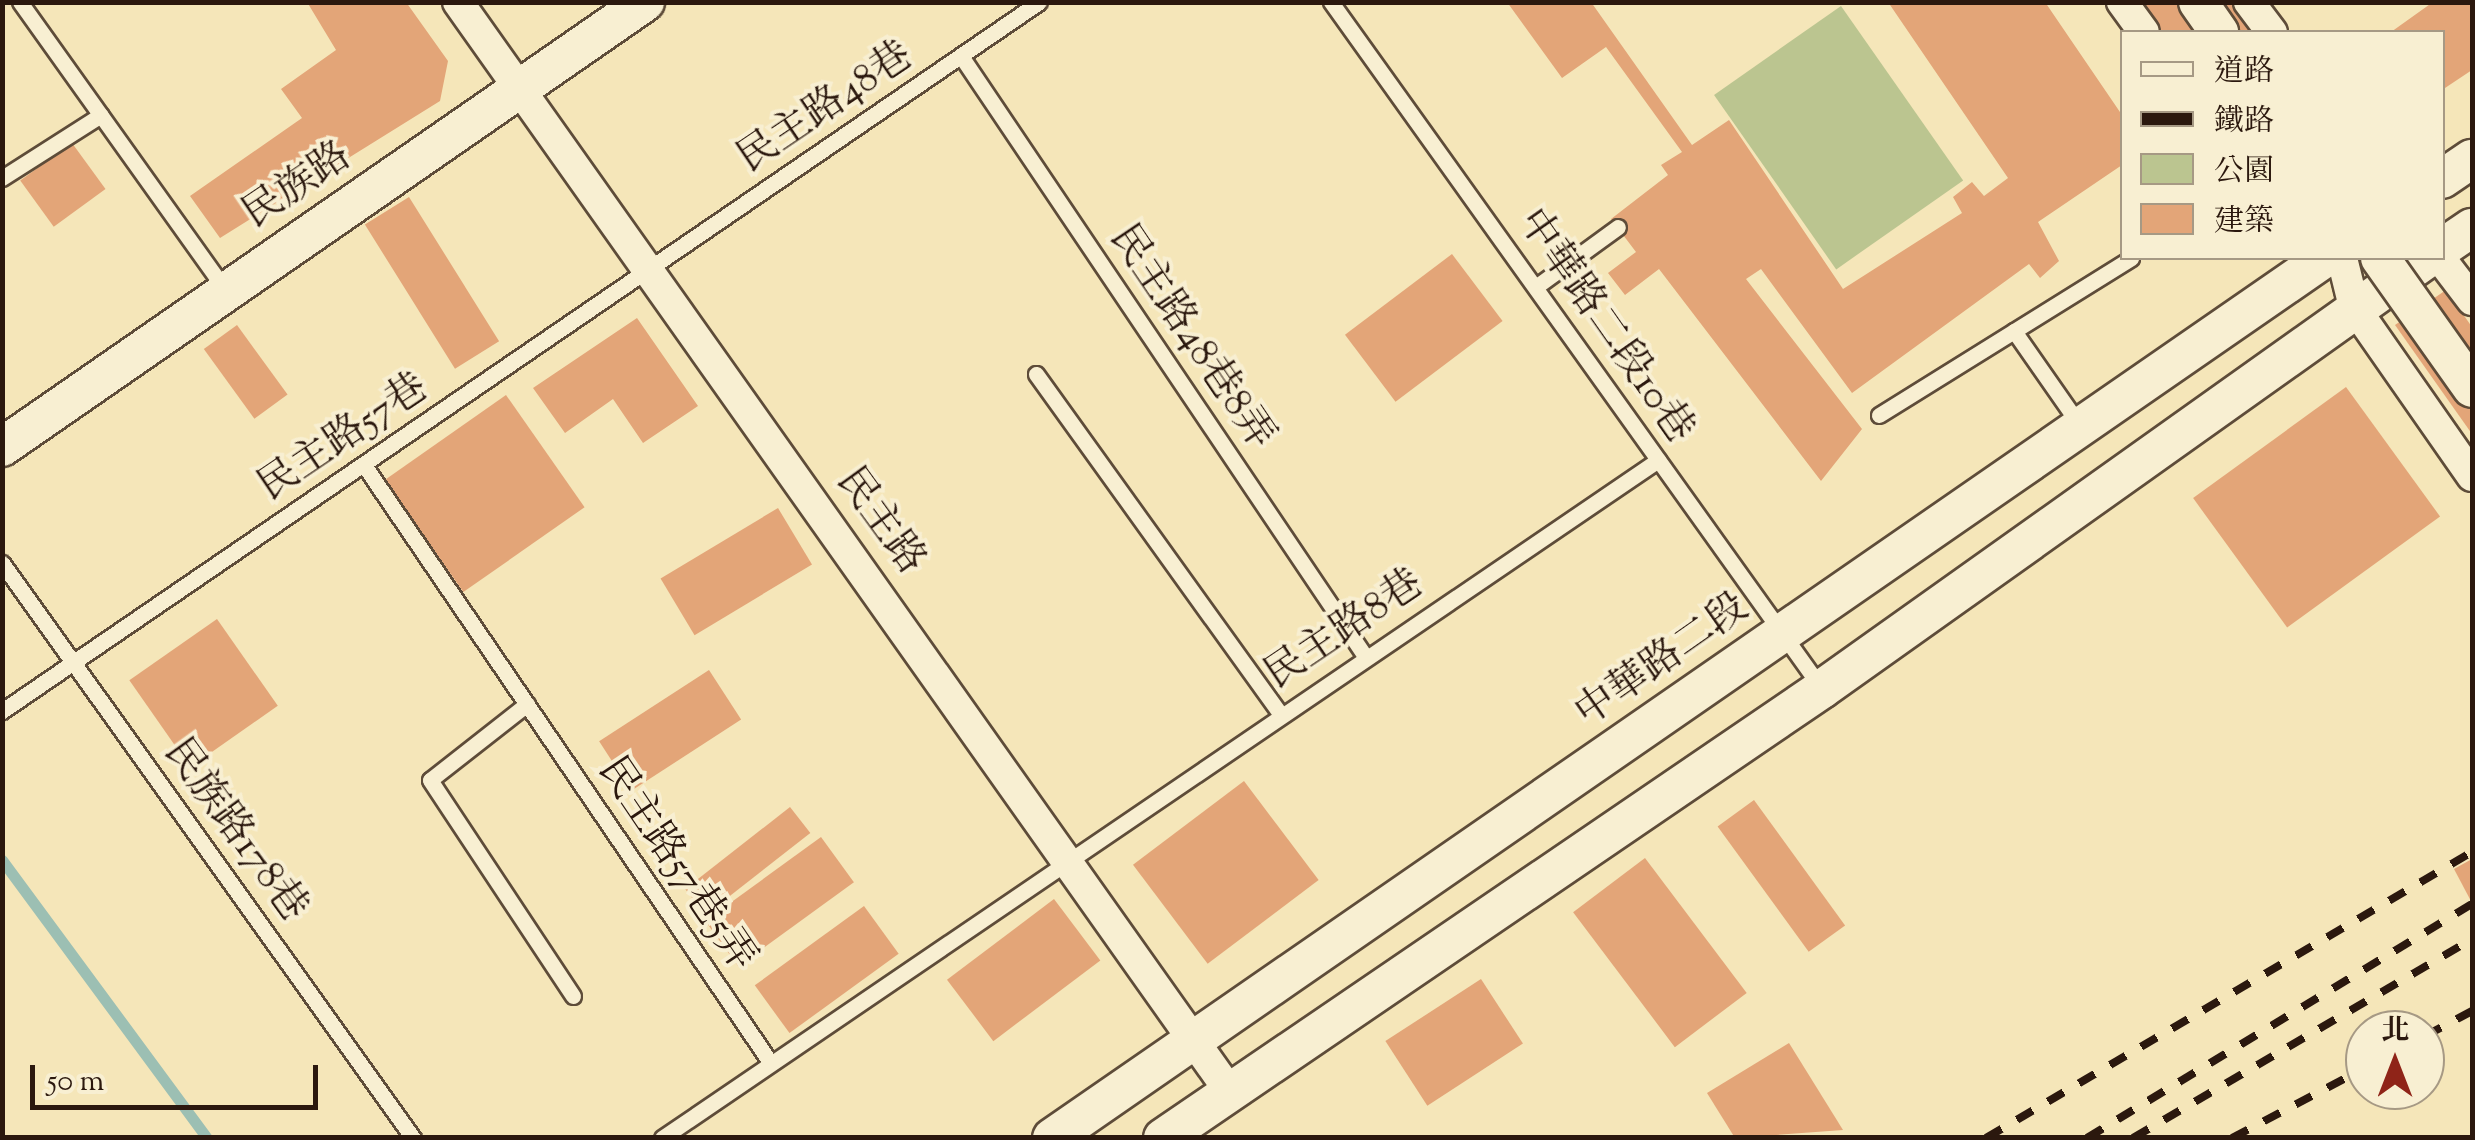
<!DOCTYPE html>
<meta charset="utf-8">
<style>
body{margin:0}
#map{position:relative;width:2475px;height:1140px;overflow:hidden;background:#f5e6b9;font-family:"Sorts Mill Goudy","Noto Serif TC",serif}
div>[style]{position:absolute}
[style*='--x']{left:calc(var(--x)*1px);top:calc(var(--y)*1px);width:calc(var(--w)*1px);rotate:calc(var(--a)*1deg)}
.green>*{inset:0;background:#bbc590;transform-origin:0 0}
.stream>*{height:11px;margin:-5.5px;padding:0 5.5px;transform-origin:5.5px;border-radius:5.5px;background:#9cbfb3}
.building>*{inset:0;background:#e3a578;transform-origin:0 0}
.roads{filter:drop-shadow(2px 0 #5e4c39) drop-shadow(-2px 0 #5e4c39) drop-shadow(0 2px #5e4c39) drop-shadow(0 -2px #5e4c39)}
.service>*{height:15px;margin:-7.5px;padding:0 7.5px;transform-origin:7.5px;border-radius:7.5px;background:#f8efd2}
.minor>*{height:30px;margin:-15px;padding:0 15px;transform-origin:15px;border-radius:15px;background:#f8efd2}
.tertiary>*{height:38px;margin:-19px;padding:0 19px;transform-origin:19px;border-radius:19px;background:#f8efd2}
.rail>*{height:8px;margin-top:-4px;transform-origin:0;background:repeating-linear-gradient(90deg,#2b180e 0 18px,transparent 0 36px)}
.bridges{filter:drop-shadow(2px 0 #5e4c39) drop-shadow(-2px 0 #5e4c39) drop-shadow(0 2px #5e4c39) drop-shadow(0 -2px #5e4c39)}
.tertiary-bridge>*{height:38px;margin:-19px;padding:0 19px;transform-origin:19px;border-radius:19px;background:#f8efd2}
span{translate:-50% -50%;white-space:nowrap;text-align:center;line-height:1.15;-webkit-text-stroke:8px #f8efd2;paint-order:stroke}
.street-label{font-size:40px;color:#2b180e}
.frame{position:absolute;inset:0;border:5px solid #2b180e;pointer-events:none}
.legend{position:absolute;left:2120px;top:30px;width:325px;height:230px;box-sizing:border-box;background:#f8efd2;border:2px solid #a69984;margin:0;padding:12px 18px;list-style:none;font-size:30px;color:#2b180e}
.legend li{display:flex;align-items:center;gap:20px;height:50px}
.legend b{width:50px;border:2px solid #a69984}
.north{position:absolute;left:2345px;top:1010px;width:100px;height:100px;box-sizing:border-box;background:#f8efd2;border:2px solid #a69984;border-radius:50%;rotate:0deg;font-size:28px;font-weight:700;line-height:40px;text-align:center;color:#2b180e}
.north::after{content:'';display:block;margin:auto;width:35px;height:45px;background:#8f2418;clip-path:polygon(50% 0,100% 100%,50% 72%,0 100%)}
.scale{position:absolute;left:30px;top:1065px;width:288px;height:45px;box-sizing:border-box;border:5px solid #2b180e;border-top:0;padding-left:12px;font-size:30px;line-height:35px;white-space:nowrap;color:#2b180e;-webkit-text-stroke:8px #f8efd2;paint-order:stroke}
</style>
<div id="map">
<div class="green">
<div style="left:1841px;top:6px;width:213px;height:155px;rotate:55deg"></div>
</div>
<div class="stream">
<div style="--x:2;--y:860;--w:345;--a:53.6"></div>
</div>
<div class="building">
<div style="clip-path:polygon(307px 2px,406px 2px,448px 61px,440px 101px,220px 238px,190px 196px,302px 118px,281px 89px,336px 50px)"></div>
<div style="clip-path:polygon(1507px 2px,1591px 2px,1692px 145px,1729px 120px,1843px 289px,1962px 213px,1953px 197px,1972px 182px,1984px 196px,2008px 178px,1888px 2px,2045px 2px,2122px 115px,2122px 165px,2038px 222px,2059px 261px,2040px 278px,2029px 264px,1852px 393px,1761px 269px,1746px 279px,1862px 429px,1821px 481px,1659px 269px,1625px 295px,1608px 273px,1636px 252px,1611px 219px,1668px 175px,1661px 165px,1682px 152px,1606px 47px,1562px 78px)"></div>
<div style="clip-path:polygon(2137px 2px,2230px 2px,2252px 32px,2158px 32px)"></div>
<div style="clip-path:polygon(2433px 2px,2472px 2px,2472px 70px,2442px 90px,2442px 32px,2391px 32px)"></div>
<div style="left:72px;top:143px;width:57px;height:64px;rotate:54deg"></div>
<div style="left:409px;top:197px;width:170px;height:52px;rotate:58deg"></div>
<div style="left:1452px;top:254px;width:84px;height:134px;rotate:53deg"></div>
<div style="clip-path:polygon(2446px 290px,2472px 327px,2472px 434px,2395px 325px)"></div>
<div style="clip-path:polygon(637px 318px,698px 406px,643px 443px,613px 399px,565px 433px,533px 388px)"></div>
<div style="left:237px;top:325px;width:86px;height:41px;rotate:54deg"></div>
<div style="left:2346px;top:387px;width:160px;height:189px;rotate:54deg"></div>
<div style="left:506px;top:395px;width:137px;height:148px;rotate:55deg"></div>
<div style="left:778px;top:508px;width:66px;height:137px;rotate:59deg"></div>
<div style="left:217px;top:619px;width:106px;height:107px;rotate:55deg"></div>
<div style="left:709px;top:670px;width:59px;height:131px;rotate:57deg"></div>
<div style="left:1244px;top:781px;width:124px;height:139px;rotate:53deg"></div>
<div style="left:1754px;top:800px;width:155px;height:45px;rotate:54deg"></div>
<div style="left:790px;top:807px;width:33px;height:133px;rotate:52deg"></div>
<div style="left:821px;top:837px;width:56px;height:143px;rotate:54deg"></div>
<div style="left:1645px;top:858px;width:169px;height:90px;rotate:53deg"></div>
<div style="clip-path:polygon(2472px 859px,2472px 903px,2454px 869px)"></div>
<div style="left:1054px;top:899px;width:77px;height:134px;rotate:53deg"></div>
<div style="left:864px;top:906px;width:59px;height:135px;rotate:54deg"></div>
<div style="left:1481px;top:979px;width:77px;height:114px;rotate:57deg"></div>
<div style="clip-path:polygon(1789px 1043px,1843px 1130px,1735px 1138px,1707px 1093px)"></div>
</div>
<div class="roads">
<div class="service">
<div style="--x:20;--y:2;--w:355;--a:54.5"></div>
<div style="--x:1331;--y:2;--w:844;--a:54.45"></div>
<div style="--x:961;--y:56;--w:723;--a:56.05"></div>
<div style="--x:2;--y:178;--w:117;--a:-32.5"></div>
<div style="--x:1537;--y:286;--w:100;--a:-36.1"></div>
<div style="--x:2014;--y:331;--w:117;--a:55.1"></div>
<div style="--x:1036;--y:374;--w:418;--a:54.3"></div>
<div style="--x:1879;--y:415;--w:297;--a:-31.9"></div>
<div style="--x:364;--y:465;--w:722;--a:55.78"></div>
<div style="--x:2;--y:563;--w:707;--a:54.44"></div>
<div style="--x:527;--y:704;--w:123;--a:141.9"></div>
<div style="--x:430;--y:780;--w:259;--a:56.5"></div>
<div style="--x:2;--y:711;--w:1256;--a:-34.36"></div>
<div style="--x:662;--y:1138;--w:1205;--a:-34.24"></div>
</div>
<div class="minor">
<div style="--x:458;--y:2;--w:1336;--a:54.69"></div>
<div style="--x:2122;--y:2;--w:37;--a:54"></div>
<div style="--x:2249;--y:2;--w:38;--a:53"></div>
<div style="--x:2342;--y:258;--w:50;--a:76.2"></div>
<div style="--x:2354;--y:307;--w:206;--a:55.1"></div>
<div style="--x:2440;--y:258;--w:53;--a:52.7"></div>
</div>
<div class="tertiary">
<div style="--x:2198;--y:2;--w:37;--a:55"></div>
<div style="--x:2442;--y:179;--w:36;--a:-34"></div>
<div style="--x:2442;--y:248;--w:36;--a:-34"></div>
<div style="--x:2;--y:447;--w:782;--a:-34.69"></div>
<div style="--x:1052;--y:1138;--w:1548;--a:-34.66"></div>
<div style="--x:1163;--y:1138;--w:797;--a:-34.27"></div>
<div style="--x:1822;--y:689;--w:744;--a:-35.42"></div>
</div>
</div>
<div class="rail">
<div style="--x:2425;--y:1036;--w:53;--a:-28"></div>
<div style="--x:1986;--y:1138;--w:564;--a:-30.48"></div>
<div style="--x:2087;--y:1138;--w:451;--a:-31.3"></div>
<div style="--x:2133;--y:1138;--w:393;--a:-30.4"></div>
<div style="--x:2232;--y:1138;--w:150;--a:-27.8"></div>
</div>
<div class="bridges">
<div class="tertiary-bridge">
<div style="--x:2380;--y:258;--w:159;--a:54.7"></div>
</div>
</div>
<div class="street-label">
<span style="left:826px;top:109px;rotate:-34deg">民主路48巷</span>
<span style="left:298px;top:187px;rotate:-34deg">民族路</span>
<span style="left:1604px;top:327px;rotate:55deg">中華路二段10巷</span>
<span style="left:1190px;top:338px;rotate:56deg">民主路48巷8弄</span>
<span style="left:344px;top:439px;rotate:-34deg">民主路57巷</span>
<span style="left:879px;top:522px;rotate:54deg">民主路</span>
<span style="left:1345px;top:631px;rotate:-34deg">民主路8巷</span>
<span style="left:1663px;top:662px;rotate:-35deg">中華路二段</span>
<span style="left:234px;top:831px;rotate:54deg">民族路178巷</span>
<span style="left:675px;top:865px;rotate:56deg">民主路57巷5弄</span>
</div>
<div class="frame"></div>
<ul class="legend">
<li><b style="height:12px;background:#f8efd2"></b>道路</li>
<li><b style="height:12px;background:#2b180e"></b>鐵路</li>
<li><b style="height:28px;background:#bbc590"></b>公園</li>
<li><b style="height:28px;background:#e3a578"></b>建築</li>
</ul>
<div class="north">北</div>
<div class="scale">50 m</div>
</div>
